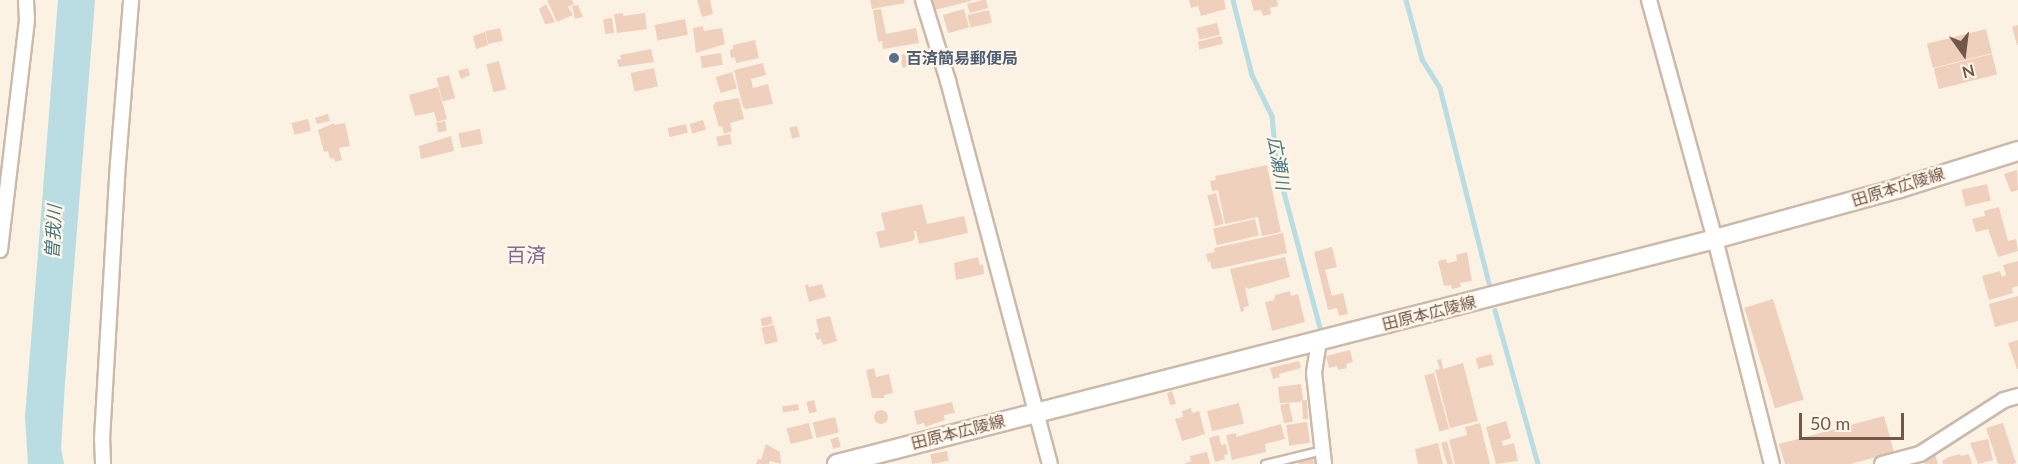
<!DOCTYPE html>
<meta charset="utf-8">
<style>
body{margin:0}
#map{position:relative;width:2018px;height:464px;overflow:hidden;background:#fbf2e3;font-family:Lato,"Noto Sans JP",sans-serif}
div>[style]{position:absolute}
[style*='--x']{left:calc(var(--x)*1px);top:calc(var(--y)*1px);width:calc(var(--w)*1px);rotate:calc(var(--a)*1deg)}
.water>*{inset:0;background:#b9dde3}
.stream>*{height:4.5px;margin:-2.25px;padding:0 2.25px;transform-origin:2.25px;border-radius:2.25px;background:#b9dde3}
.building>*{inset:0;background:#efd0bc;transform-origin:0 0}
.round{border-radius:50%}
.roads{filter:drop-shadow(2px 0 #cbb9aa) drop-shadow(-2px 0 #cbb9aa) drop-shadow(0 2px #cbb9aa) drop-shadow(0 -2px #cbb9aa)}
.lane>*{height:7px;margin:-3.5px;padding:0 3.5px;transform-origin:3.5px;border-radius:3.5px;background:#fff}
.street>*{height:14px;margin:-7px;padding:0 7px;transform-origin:7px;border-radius:7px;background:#fff}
.secondary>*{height:18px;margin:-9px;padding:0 9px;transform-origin:9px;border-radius:9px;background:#fff}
.dots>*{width:16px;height:16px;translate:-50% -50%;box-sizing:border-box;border:3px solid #fef6e9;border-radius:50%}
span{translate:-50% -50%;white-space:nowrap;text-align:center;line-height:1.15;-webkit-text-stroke:4.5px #fef6e9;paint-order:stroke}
.service-label{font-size:16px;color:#4e5e75;font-weight:700}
.left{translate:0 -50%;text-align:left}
.street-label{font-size:16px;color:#71584a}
.water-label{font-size:18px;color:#467984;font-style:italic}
.quarter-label{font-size:20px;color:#856694}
.north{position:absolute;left:1934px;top:24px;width:60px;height:60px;-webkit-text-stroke:4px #fef6e9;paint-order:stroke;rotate:166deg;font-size:16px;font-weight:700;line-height:24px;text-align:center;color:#71584a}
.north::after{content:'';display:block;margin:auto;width:21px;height:27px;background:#71584a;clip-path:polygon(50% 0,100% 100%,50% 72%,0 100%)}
.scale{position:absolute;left:1799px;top:413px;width:105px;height:27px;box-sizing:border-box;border:3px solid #71584a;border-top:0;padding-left:8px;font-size:18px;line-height:21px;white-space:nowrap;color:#71584a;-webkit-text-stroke:4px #fef6e9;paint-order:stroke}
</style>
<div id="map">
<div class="water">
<div style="clip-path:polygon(58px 0,95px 0,65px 383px,61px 448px,64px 464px,28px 464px,25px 417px)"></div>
</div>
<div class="stream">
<div style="--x:1233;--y:0;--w:77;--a:75.8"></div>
<div style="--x:1252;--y:75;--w:46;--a:64"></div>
<div style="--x:1272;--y:116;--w:50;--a:84.3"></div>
<div style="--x:1277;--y:166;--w:168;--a:75.1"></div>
<div style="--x:1406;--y:0;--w:61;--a:74.8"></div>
<div style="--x:1422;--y:59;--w:34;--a:58"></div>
<div style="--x:1440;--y:88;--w:201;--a:75.9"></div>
<div style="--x:1495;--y:310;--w:160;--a:74.4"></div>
<div style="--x:1310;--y:398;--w:33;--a:83"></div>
</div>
<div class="building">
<div style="clip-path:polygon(547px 0,572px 0,574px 4px,568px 7px,573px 15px,557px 22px)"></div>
<div style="clip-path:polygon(697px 0,710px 0,713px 14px,702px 17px)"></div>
<div style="clip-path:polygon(870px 0,904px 0,905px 3px,872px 9px)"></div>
<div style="clip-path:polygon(932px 0,971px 0,971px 1px,935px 10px)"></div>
<div style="clip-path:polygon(983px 0,986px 0,988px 8px,970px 13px,967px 4px)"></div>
<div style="clip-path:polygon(1189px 0,1224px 0,1226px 9px,1201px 16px,1198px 6px,1191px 8px)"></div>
<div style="clip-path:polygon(1251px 0,1277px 0,1278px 6px,1270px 8px,1271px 14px,1263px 16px,1261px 10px,1254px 11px)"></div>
<div style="clip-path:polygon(546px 4px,555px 22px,548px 24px,545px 24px,539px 9px)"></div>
<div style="clip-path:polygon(578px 5px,583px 17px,575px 19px,572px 6px)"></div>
<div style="clip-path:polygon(881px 9px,886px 34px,916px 28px,919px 43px,883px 49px,882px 41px,878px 42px,873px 10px)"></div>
<div style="left:964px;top:9px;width:19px;height:22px;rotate:74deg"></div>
<div style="left:989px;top:10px;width:13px;height:22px;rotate:77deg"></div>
<div style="clip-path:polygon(623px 13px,623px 16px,645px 13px,647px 29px,617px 33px,614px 14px)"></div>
<div style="left:612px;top:18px;width:15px;height:9px;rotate:82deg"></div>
<div style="left:685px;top:19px;width:16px;height:31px;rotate:79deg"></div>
<div style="left:1217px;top:23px;width:12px;height:21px;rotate:76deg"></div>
<div style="clip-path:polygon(2018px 25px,2018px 45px,2017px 45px,2012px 27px)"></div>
<div style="clip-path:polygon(703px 26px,704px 31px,722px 28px,725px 44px,696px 53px,693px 28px)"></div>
<div style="left:500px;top:28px;width:13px;height:15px;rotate:77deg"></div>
<div style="left:1986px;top:29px;width:25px;height:61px;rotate:76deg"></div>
<div style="clip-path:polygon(485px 32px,488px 45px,476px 49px,473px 36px)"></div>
<div style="left:1221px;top:36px;width:8px;height:24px;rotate:76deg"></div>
<div style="clip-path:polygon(755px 40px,759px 58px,736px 63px,735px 57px,731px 58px,730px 50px,733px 49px,733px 45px)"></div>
<div style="clip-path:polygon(651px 49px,654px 62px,619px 67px,617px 60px,621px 59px,620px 55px)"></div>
<div style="left:926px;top:49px;width:13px;height:27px;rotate:77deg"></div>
<div style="left:721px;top:53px;width:12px;height:21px;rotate:81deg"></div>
<div style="left:1992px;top:54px;width:21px;height:60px;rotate:76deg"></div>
<div style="left:499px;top:61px;width:29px;height:13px;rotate:76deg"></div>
<div style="clip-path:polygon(763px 63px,766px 75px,751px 79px,753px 88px,768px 84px,773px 104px,746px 109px,743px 107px,734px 70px)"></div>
<div style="clip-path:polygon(468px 68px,470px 75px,461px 79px,458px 71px)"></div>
<div style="left:654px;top:68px;width:19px;height:24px;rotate:78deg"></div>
<div style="left:732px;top:72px;width:17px;height:17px;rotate:73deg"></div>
<div style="left:449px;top:75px;width:24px;height:13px;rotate:75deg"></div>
<div style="clip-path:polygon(438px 87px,447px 119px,437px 122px,434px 112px,415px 116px,409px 95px)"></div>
<div style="clip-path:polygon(739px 98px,744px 119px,730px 123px,732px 131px,724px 134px,722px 126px,719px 127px,713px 106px,716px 102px)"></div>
<div style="clip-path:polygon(328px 114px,330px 121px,317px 124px,315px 118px)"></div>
<div style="left:308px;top:119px;width:12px;height:17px;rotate:76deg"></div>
<div style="left:703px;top:120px;width:10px;height:14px;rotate:73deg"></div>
<div style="left:445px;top:121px;width:10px;height:9px;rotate:79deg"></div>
<div style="clip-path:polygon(334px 123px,334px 125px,345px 123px,350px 146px,339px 148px,342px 160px,335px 162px,334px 158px,330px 159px,328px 151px,324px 152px,318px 130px)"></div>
<div style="left:686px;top:124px;width:9px;height:19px;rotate:77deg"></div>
<div style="left:797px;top:126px;width:11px;height:8px;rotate:75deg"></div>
<div style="left:480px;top:129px;width:15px;height:22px;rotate:79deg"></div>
<div style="left:730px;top:134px;width:10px;height:14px;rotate:79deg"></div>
<div style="clip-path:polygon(451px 136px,454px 151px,421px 159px,419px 146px)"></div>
<div style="clip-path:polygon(1267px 165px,1281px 232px,1262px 236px,1258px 217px,1225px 224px,1218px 190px,1212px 191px,1210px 181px,1216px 180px,1215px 176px)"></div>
<div style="clip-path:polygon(2017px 170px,2018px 190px,2011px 192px,2004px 174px)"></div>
<div style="left:1987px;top:184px;width:17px;height:26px;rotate:77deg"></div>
<div style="left:1216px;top:193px;width:32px;height:9px;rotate:76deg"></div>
<div style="clip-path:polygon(922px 204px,927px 224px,964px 216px,968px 233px,919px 244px,916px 231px,914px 231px,915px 238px,912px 241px,880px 248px,876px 232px,885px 230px,881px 213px)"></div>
<div style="clip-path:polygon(1999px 207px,2008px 241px,2016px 239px,2018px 251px,1998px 257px,1988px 229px,1976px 232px,1972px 219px,1985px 216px,1984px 211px)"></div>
<div style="left:1255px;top:219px;width:17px;height:43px;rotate:77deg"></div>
<div style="clip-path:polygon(1283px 233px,1287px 253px,1221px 268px,1212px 269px,1210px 261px,1208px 262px,1206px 254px,1215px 252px,1214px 248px)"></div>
<div style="clip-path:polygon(1332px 247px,1337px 267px,1325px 270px,1332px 296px,1343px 293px,1348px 314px,1339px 316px,1337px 308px,1328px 310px,1314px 252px)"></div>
<div style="clip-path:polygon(1467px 252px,1472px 281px,1460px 283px,1461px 287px,1452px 289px,1451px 285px,1444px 286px,1438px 261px,1446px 259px,1447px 263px,1457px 261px,1456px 255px)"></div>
<div style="clip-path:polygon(978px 257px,980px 265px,983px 264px,984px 274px,956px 280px,954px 263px)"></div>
<div style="clip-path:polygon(1285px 257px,1290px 277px,1248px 289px,1245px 287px,1249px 306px,1244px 307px,1244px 311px,1241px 312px,1230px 269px)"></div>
<div style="clip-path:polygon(2018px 261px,2018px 286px,2012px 288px,2013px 293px,1989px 300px,1982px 276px,2000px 271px,2002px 277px,2006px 275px,2003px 265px)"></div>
<div style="clip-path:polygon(808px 284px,809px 287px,822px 284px,826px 297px,809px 302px,805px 285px)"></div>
<div style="clip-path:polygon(1290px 291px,1291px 296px,1298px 294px,1305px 322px,1272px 331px,1265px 302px,1274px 300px,1275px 295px)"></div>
<div style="clip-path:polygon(2018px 296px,2018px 321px,1995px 327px,1989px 304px)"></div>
<div style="left:1773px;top:299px;width:105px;height:30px;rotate:73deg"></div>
<div style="left:771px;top:316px;width:8px;height:11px;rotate:76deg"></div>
<div style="clip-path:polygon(830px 316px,837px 341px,823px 345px,821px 339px,817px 340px,815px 333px,819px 332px,816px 319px)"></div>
<div style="left:774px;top:325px;width:17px;height:13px;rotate:77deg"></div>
<div style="clip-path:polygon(2018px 340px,2018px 369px,2017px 369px,2008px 343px)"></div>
<div style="clip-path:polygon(1350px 350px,1353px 362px,1346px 364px,1347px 368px,1338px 370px,1337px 366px,1329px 368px,1326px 356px)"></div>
<div style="left:1491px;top:354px;width:11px;height:16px;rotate:75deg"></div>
<div style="clip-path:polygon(1441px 359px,1443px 369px,1463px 363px,1478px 421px,1450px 428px,1435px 370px,1440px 369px,1437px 360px)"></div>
<div style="clip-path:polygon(1299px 361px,1301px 368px,1279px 374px,1280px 377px,1273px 379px,1270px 368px)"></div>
<div style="clip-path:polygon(874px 368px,876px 377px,889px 374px,893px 393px,884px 395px,884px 398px,872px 398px,866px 370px)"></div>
<div style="left:1434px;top:373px;width:58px;height:10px;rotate:75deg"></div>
<div style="clip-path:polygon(1301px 384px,1303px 399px,1300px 402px,1280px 403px,1278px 387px)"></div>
<div style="clip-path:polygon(1172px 391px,1176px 404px,1170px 405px,1167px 393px)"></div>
<div style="left:814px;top:400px;width:12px;height:8px;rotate:76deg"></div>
<div style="left:1307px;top:400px;width:19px;height:5px;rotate:87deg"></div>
<div style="clip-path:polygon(952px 402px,955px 413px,944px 415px,945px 420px,925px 427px,924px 423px,917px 425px,914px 411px)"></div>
<div style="left:1239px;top:403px;width:21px;height:33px;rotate:76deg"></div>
<div style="left:1289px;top:403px;width:19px;height:9px;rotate:78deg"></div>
<div style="left:798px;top:404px;width:6px;height:16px;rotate:81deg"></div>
<div style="clip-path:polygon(1191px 408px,1192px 413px,1199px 411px,1205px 434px,1182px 441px,1175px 419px,1183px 417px,1182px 411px)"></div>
<div class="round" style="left:874px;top:410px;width:14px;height:14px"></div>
<div style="clip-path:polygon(1884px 416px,1894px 452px,1851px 464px,1785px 464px,1779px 444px)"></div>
<div style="left:835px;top:417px;width:16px;height:23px;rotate:76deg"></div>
<div style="clip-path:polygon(1506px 421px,1511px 438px,1502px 441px,1503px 446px,1514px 443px,1518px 461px,1496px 464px,1486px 427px)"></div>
<div style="left:1307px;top:422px;width:21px;height:21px;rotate:82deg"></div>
<div style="left:809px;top:423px;width:16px;height:23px;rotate:76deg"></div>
<div style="clip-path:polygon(1480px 423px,1490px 464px,1455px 464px,1449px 440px,1467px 435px,1465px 427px)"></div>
<div style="clip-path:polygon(2003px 423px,2016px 463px,2013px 464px,1998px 464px,1986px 428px)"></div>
<div style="clip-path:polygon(1281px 424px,1285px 439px,1265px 444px,1266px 452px,1232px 460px,1226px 435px,1236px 433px,1236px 437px)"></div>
<div style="clip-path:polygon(1219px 435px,1221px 445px,1226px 444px,1228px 454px,1224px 455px,1225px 459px,1215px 462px,1209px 438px)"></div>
<div style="left:838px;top:437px;width:10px;height:8px;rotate:73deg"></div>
<div style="clip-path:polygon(1988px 439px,1993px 460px,1978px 464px,1970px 443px)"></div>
<div style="clip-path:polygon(1447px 441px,1453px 464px,1447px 464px,1441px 443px)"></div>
<div style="clip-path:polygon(1438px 443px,1443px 464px,1418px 464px,1415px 449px)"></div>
<div style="clip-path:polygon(766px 444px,780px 452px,781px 464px,770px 461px,769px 464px,756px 464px,758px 459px,761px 460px)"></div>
<div style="left:947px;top:451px;width:10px;height:17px;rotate:79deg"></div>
<div style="clip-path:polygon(1207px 452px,1210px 464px,1184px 464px,1191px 461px,1190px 456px)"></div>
<div style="clip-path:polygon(1935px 453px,1938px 464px,1925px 464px,1923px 456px)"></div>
<div style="clip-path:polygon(1960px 454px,1961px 456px,1969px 454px,1972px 464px,1943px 464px,1942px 461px,1949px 457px)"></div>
<div style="clip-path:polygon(1313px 458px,1314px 464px,1299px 464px,1298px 462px)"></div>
</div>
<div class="roads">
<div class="lane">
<div style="--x:1265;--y:464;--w:50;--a:-13.8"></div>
</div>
<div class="street">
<div style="--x:923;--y:0;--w:85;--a:72.8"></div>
<div style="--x:948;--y:81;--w:396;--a:75.1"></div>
<div style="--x:1649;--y:0;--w:248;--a:74.6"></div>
<div style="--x:1715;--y:239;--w:232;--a:75.8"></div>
<div style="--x:0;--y:250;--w:232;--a:-83.3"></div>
<div style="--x:27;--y:20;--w:20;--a:-93"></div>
<div style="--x:1319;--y:341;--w:32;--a:99"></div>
<div style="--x:1314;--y:373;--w:92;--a:83.7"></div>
<div style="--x:103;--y:464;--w:25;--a:-92"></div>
<div style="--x:102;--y:439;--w:276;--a:-86.7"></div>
<div style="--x:118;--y:163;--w:164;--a:-85.4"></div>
<div style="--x:1882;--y:464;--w:39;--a:-15"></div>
<div style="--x:1920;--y:454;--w:100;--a:-32.7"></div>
<div style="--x:2004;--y:400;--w:15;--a:-16"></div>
</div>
<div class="secondary">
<div style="--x:837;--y:464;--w:906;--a:-14.37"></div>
<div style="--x:1715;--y:239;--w:192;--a:-15.4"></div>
<div style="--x:1900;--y:188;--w:124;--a:-17.4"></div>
</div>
</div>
<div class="dots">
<div style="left:894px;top:58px;background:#5c6f8a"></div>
</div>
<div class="service-label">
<span class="left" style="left:906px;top:58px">百済簡易郵便局</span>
</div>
<div class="street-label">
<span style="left:1898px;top:187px;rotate:-17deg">田原本広陵線</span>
<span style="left:1429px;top:313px;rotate:-14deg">田原本広陵線</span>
<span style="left:958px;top:432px;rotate:-14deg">田原本広陵線</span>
</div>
<div class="water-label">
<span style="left:1279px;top:163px;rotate:80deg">広瀬川</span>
<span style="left:53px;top:232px;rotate:-87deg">曽我川</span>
</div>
<div class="quarter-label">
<span style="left:526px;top:254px">百済</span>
</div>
<div class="north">N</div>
<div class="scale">50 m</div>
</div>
